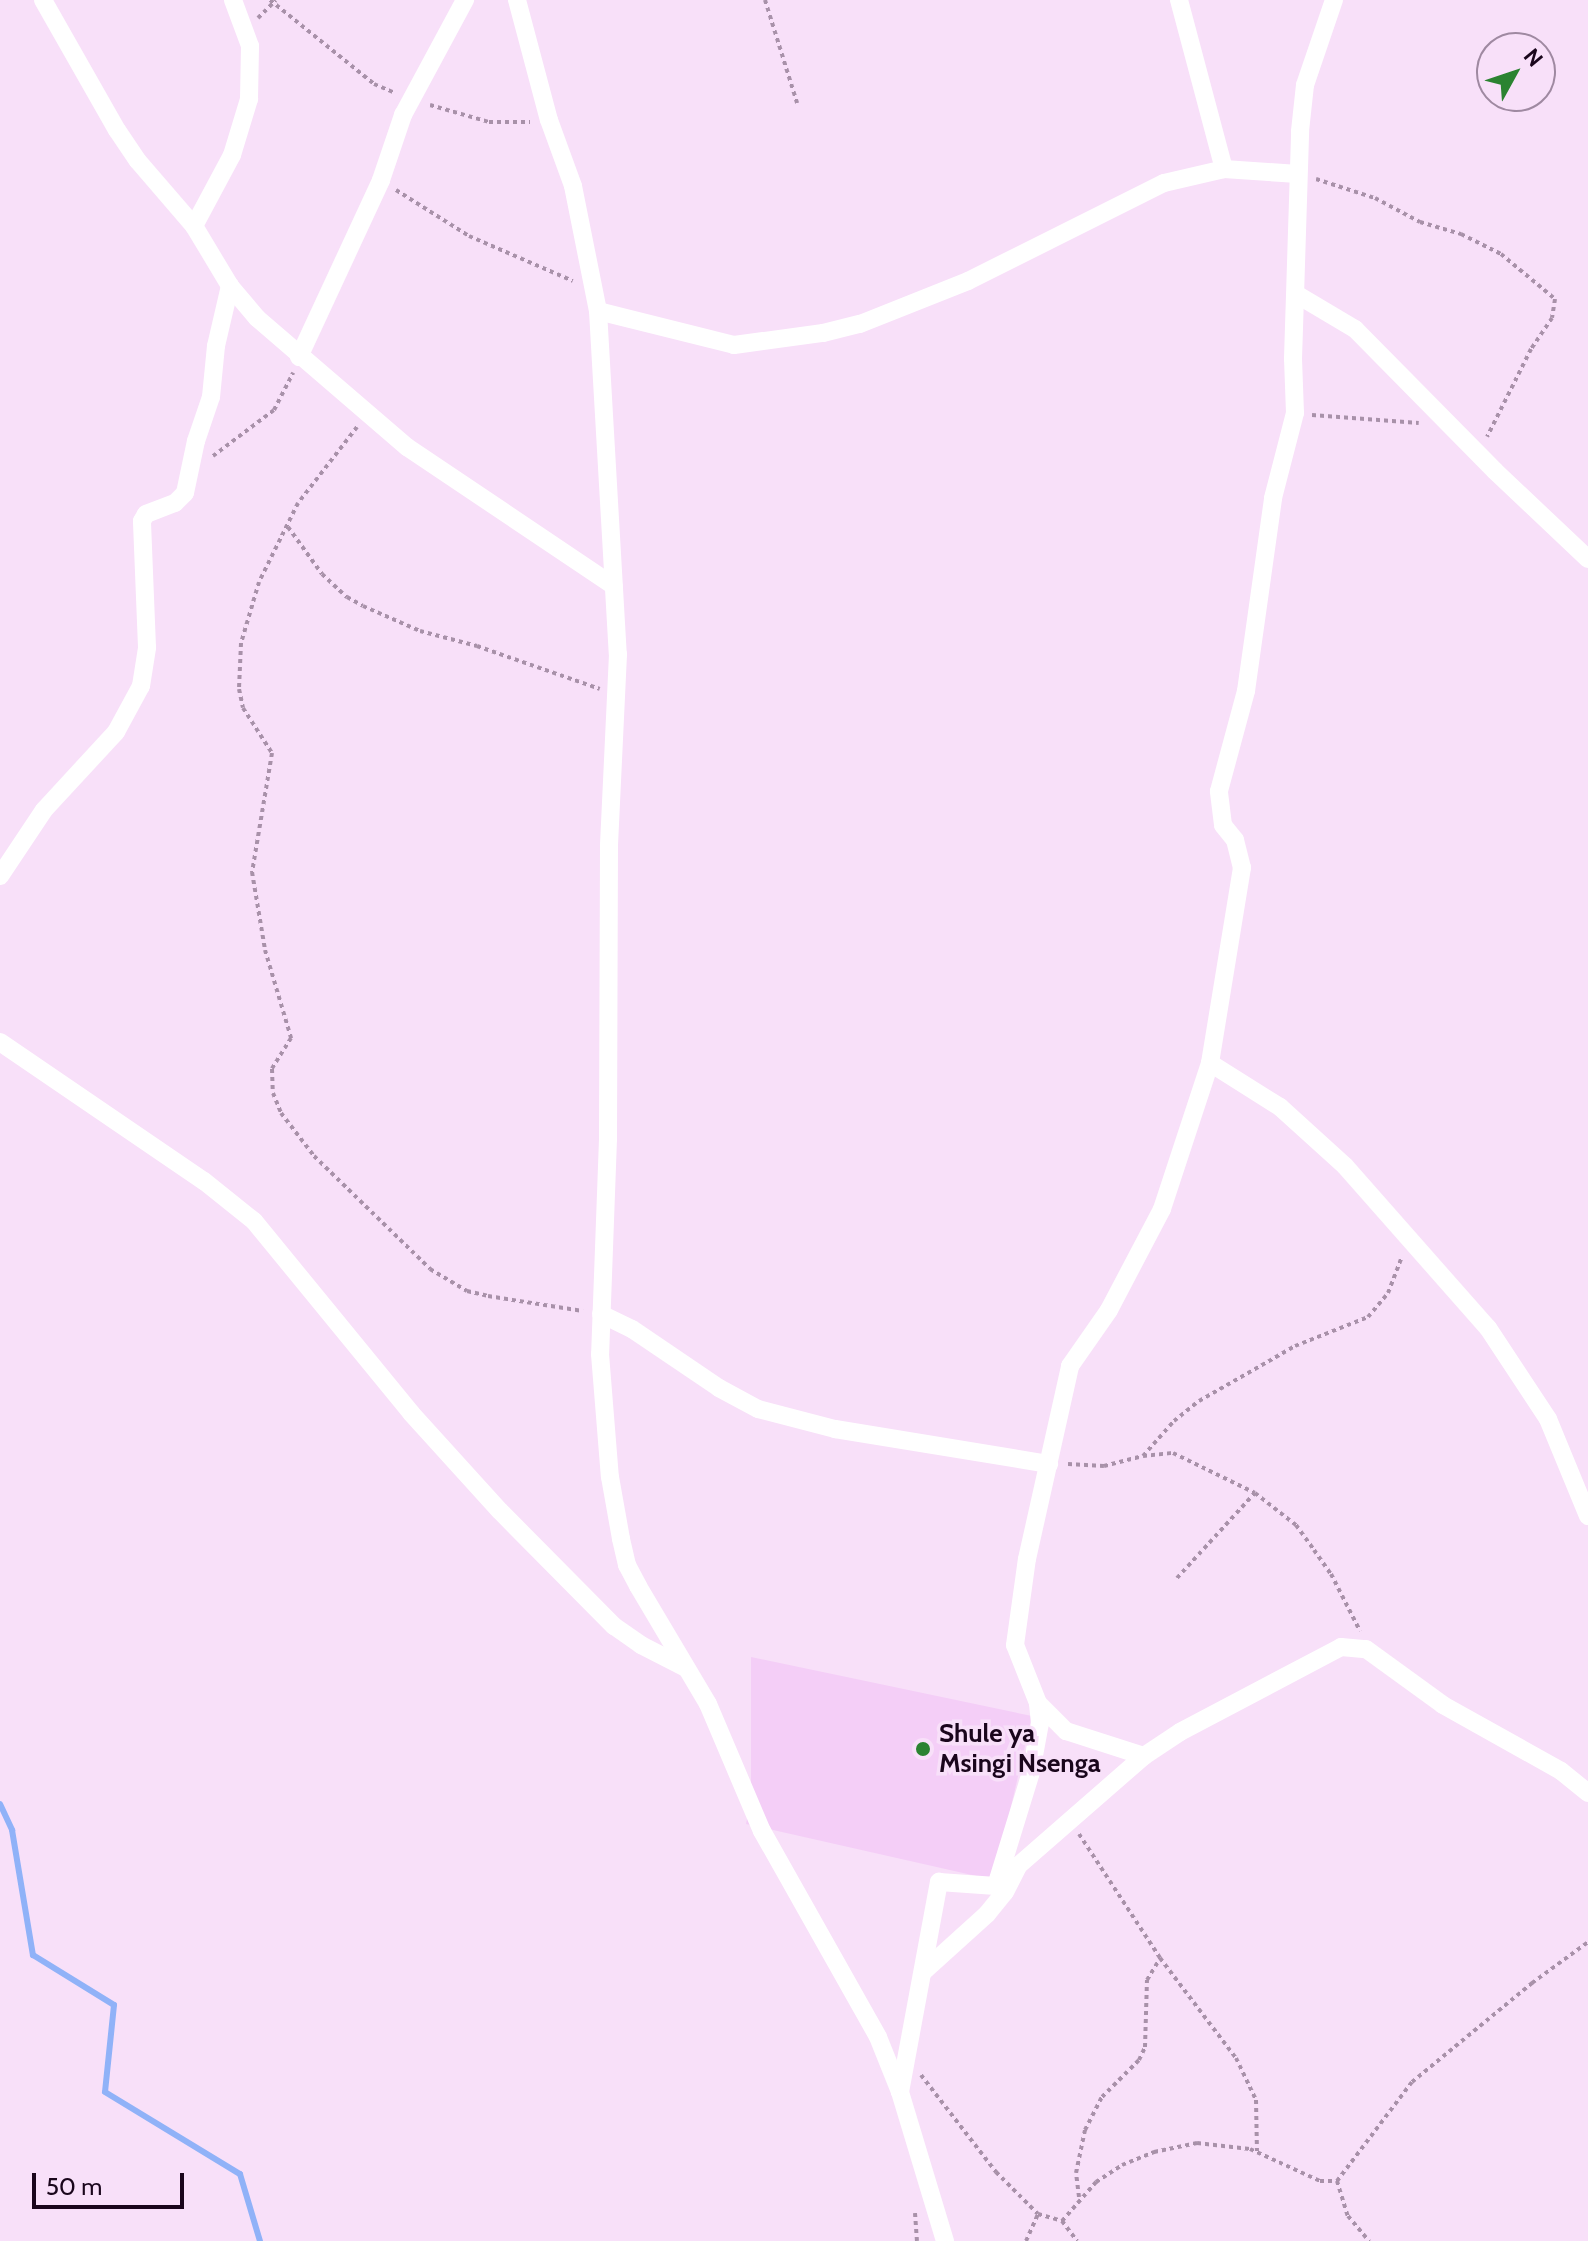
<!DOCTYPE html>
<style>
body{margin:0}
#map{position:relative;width:1588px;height:2241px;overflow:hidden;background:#f8e0f9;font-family:Cabin,sans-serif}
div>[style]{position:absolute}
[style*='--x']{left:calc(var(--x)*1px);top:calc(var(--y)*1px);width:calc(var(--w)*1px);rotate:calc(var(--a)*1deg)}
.built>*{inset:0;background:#f4cef7}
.stream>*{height:6px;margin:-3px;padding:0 3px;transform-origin:3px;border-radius:3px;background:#90b2f8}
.path>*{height:4px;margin-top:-2px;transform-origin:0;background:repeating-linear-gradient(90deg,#a891a9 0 4px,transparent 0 8px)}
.minor>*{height:18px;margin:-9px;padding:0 9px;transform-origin:9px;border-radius:9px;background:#fff}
.dots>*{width:22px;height:22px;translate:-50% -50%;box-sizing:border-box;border:4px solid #f8e0f9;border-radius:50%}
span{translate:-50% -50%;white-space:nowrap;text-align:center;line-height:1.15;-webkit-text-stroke:7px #f8e0f9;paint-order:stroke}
.poi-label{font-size:26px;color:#1a061c;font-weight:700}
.left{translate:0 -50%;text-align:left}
.north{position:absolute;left:1476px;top:32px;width:80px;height:80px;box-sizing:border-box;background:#f8e0f9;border:2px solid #9f89a1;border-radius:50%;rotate:50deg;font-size:22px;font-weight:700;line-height:32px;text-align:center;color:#1a061c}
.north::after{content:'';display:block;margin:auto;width:28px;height:36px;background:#2b8331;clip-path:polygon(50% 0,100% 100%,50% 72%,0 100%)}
.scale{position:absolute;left:32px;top:2173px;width:152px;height:36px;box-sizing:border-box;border:4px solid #1a061c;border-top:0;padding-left:10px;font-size:24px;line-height:28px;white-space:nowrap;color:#1a061c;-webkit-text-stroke:6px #f8e0f9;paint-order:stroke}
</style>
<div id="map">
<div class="built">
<div style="clip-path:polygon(751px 1657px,1032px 1716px,994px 1880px,746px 1824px,751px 1799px)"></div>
</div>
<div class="stream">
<div style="--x:0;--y:1804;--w:29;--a:65"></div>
<div style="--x:12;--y:1830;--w:127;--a:80.5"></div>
<div style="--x:33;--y:1955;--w:95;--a:31.7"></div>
<div style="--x:114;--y:2005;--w:87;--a:95.9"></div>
<div style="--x:105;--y:2092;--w:158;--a:31.3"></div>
<div style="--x:240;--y:2174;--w:70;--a:73.4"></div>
</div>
<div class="path">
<div style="--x:270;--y:0;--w:134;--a:38.9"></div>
<div style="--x:374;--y:84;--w:23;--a:23"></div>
<div style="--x:765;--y:0;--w:108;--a:72.7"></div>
<div style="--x:258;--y:18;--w:25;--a:-45"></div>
<div style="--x:430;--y:105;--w:61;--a:16.1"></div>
<div style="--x:489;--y:122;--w:41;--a:0"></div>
<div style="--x:1316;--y:179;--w:62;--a:17.9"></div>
<div style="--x:1375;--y:198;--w:51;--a:28.1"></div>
<div style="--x:1420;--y:222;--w:43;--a:16.3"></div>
<div style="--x:1461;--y:234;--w:45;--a:26.6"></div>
<div style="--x:1501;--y:254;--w:70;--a:39.8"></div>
<div style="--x:1555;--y:299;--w:19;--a:99"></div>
<div style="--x:1552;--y:318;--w:37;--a:124"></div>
<div style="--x:1531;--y:349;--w:98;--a:116.6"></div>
<div style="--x:396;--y:190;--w:86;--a:32.2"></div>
<div style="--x:469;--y:236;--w:113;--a:23.4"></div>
<div style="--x:1312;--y:415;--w:107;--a:4.3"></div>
<div style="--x:357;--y:427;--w:96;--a:127.8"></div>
<div style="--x:298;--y:503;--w:88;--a:116.3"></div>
<div style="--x:259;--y:582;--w:64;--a:106.4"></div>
<div style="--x:241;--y:643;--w:46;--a:92.5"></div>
<div style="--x:239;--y:689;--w:19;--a:78"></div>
<div style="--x:243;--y:708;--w:54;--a:57.2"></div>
<div style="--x:272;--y:753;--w:121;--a:99.5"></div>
<div style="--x:252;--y:872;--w:79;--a:80.5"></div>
<div style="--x:265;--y:950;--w:92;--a:73.5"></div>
<div style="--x:291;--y:1038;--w:36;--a:122"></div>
<div style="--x:272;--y:1069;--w:24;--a:88"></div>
<div style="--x:273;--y:1093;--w:22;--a:68"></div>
<div style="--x:281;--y:1113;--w:54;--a:52.5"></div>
<div style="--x:314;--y:1156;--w:162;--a:44.2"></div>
<div style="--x:430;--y:1269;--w:43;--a:30.7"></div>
<div style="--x:467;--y:1291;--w:22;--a:13"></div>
<div style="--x:488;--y:1296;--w:96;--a:9"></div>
<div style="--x:213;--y:456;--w:76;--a:-37"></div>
<div style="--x:274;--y:410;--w:42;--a:-62.8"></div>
<div style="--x:288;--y:527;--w:58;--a:54.1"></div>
<div style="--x:322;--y:574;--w:34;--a:43"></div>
<div style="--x:347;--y:597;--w:18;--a:29"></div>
<div style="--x:363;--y:606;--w:62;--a:23.7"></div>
<div style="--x:420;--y:631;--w:59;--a:14.7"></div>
<div style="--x:477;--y:646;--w:130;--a:19.3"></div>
<div style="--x:1143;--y:1456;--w:47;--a:-48.5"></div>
<div style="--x:1174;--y:1421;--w:32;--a:-39"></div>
<div style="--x:1199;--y:1401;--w:111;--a:-29.8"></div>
<div style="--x:1295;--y:1346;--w:79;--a:-21.7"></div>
<div style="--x:1368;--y:1317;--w:31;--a:-50"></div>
<div style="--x:1388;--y:1293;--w:39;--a:-69"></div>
<div style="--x:1068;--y:1464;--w:36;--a:3"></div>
<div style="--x:1104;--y:1466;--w:40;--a:-14.4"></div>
<div style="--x:1143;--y:1456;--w:30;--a:-6"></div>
<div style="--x:1173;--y:1453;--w:91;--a:26"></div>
<div style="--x:1255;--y:1493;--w:52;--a:38"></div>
<div style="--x:1296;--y:1525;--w:31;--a:54"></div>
<div style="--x:1314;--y:1550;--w:29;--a:55"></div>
<div style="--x:1331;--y:1574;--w:64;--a:63"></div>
<div style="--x:1177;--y:1578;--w:115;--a:-47.5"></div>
<div style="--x:1079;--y:1834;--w:148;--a:56.8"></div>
<div style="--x:1160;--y:1958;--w:126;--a:52.8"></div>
<div style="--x:1236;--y:2058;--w:47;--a:64.5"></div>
<div style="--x:1256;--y:2100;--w:51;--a:88.9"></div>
<div style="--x:921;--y:2075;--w:123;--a:52.3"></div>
<div style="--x:996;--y:2172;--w:59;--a:45"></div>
<div style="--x:1038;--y:2214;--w:25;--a:16"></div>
<div style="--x:1062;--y:2221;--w:25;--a:53"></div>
<div style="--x:1337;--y:2181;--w:37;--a:73"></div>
<div style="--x:1348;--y:2216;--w:33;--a:50"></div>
<div style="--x:1079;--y:2197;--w:24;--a:-97"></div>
<div style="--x:1076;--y:2173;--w:44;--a:-78.2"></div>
<div style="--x:1085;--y:2130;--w:37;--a:-63"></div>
<div style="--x:1102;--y:2097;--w:52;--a:-45"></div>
<div style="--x:1139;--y:2060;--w:14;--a:-65"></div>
<div style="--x:1145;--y:2047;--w:67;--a:-88.3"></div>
<div style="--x:1147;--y:1980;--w:26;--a:-59"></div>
<div style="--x:915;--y:2213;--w:28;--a:86"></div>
<div style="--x:1062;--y:2221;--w:52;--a:-48.9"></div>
<div style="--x:1096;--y:2182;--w:31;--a:-33"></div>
<div style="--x:1122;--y:2165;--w:35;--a:-22"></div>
<div style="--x:1154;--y:2152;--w:44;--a:-11.8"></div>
<div style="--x:1197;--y:2143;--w:53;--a:6.5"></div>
<div style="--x:1250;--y:2149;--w:77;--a:24.6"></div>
<div style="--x:1320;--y:2181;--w:17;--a:0"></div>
<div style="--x:1337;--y:2181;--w:124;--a:-52.9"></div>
<div style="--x:1412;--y:2082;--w:156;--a:-39.5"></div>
<div style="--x:1532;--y:1983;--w:69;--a:-36.2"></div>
<div style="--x:1026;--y:2241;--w:30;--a:-66"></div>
</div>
<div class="minor">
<div style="--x:43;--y:0;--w:150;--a:60.4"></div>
<div style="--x:117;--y:130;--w:37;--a:56"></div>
<div style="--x:138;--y:161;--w:86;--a:49.3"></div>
<div style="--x:194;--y:226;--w:70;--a:59"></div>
<div style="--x:230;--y:286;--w:42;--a:49.8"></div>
<div style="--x:257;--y:318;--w:198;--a:40.7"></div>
<div style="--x:407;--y:447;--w:249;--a:33.9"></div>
<div style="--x:517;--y:0;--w:124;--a:75.1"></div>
<div style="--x:549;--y:120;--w:70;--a:70"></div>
<div style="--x:573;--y:186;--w:127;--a:78.7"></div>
<div style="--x:598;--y:311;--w:344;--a:86.7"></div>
<div style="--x:618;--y:654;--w:192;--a:92.7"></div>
<div style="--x:609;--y:846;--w:293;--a:90.2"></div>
<div style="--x:608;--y:1139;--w:215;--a:92.1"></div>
<div style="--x:600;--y:1354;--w:123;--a:85.4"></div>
<div style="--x:610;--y:1477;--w:63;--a:79.9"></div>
<div style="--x:621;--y:1539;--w:27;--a:77"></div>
<div style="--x:627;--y:1565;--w:24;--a:62"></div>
<div style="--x:638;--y:1586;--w:137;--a:59.3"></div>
<div style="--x:708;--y:1704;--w:138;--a:67"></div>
<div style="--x:762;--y:1831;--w:236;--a:60.6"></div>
<div style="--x:878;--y:2037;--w:59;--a:68.2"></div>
<div style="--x:900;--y:2092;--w:156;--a:73.2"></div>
<div style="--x:1179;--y:0;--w:175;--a:75.1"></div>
<div style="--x:194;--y:226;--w:81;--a:-61.8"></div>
<div style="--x:232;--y:155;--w:59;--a:-73.1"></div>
<div style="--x:249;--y:99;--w:53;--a:-88.9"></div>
<div style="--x:250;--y:46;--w:49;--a:-110.3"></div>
<div style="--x:1296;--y:294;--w:69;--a:30.7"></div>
<div style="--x:1355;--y:329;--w:199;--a:45.4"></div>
<div style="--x:1495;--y:471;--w:128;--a:43.4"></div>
<div style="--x:598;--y:311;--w:140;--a:14"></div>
<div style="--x:734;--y:345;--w:90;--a:-7.7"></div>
<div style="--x:823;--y:333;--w:38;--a:-14"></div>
<div style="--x:860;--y:324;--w:116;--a:-21.7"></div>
<div style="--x:968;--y:281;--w:219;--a:-26.6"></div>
<div style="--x:1164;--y:183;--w:62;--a:-13.1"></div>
<div style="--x:1224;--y:169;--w:74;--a:3.9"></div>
<div style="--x:299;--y:357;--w:195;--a:-65.1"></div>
<div style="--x:381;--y:180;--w:69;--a:-71.3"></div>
<div style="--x:403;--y:115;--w:131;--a:-61.7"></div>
<div style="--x:0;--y:876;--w:79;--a:-56.3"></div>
<div style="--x:44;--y:810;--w:106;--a:-47.3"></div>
<div style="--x:116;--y:732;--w:52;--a:-61.5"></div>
<div style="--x:141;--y:686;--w:39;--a:-81"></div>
<div style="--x:147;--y:647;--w:126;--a:-92.3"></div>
<div style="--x:142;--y:521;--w:8;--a:-60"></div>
<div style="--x:146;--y:514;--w:31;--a:-21"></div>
<div style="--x:175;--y:503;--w:14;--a:-45"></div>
<div style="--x:185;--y:493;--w:53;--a:-78.1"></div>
<div style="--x:196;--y:441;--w:46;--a:-71.2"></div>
<div style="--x:211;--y:397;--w:51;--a:-84.4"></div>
<div style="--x:216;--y:346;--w:62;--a:-76.9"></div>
<div style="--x:0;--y:1042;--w:247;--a:34.3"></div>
<div style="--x:204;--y:1181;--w:64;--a:38.7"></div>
<div style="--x:254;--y:1221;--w:248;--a:50.7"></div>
<div style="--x:411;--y:1413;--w:132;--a:47.8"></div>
<div style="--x:500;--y:1511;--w:162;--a:45.3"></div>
<div style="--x:614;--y:1626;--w:33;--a:35"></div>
<div style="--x:641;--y:1645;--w:51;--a:27.1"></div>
<div style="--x:1210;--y:1063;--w:83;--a:32.2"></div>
<div style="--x:1280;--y:1107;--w:88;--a:42.2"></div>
<div style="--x:1345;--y:1166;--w:216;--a:48.6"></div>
<div style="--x:1488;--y:1328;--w:109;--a:56.6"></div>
<div style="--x:1548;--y:1419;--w:105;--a:67.6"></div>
<div style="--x:601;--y:1314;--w:34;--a:26"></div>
<div style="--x:632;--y:1329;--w:105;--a:34.1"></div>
<div style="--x:719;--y:1388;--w:44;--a:28.3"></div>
<div style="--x:758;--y:1409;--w:80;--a:14.6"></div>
<div style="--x:835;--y:1429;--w:217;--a:9.3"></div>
<div style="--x:1038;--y:1703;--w:40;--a:45"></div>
<div style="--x:1066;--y:1731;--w:82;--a:17.8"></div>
<div style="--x:924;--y:1971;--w:85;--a:-42.1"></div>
<div style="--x:987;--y:1914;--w:28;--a:-51"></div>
<div style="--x:1005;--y:1892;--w:30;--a:-63"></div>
<div style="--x:1019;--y:1865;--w:166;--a:-41.1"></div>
<div style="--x:1144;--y:1756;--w:43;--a:-33.7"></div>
<div style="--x:1180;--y:1732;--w:182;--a:-27.8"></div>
<div style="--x:1341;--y:1647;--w:25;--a:5"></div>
<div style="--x:1366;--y:1649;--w:95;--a:36"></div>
<div style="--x:1443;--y:1705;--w:135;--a:29.2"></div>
<div style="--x:1561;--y:1771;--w:35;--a:39"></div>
<div style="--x:900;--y:2092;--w:214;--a:-79.5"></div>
<div style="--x:939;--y:1882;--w:57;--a:4"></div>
<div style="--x:996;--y:1886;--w:119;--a:-72.9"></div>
<div style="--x:1031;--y:1772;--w:50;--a:-79.6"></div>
<div style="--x:1040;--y:1723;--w:20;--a:-96"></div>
<div style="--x:1038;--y:1703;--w:62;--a:-111.6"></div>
<div style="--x:1015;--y:1645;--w:87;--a:-82.1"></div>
<div style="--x:1027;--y:1559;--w:198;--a:-77.4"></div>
<div style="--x:1070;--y:1366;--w:68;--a:-55.1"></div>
<div style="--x:1109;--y:1310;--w:114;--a:-62.3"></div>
<div style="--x:1162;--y:1209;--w:154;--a:-71.8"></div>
<div style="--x:1210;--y:1063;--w:198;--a:-80.7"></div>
<div style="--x:1242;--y:868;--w:29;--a:-104"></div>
<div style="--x:1235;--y:840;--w:19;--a:-129"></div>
<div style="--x:1223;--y:825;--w:34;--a:-97"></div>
<div style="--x:1219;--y:791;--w:104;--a:-74.9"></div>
<div style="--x:1246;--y:691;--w:195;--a:-82"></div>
<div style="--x:1273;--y:498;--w:88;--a:-75.5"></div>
<div style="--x:1295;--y:413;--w:54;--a:-92.1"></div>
<div style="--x:1293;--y:359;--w:228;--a:-88.2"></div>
<div style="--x:1300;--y:131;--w:46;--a:-83.8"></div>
<div style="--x:1305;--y:85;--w:90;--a:-71.2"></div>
</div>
<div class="dots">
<div style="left:923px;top:1749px;background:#2b8331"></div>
</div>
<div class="poi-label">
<span class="left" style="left:939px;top:1749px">Shule ya<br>Msingi Nsenga</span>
</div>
<div class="north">N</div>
<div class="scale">50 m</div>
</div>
